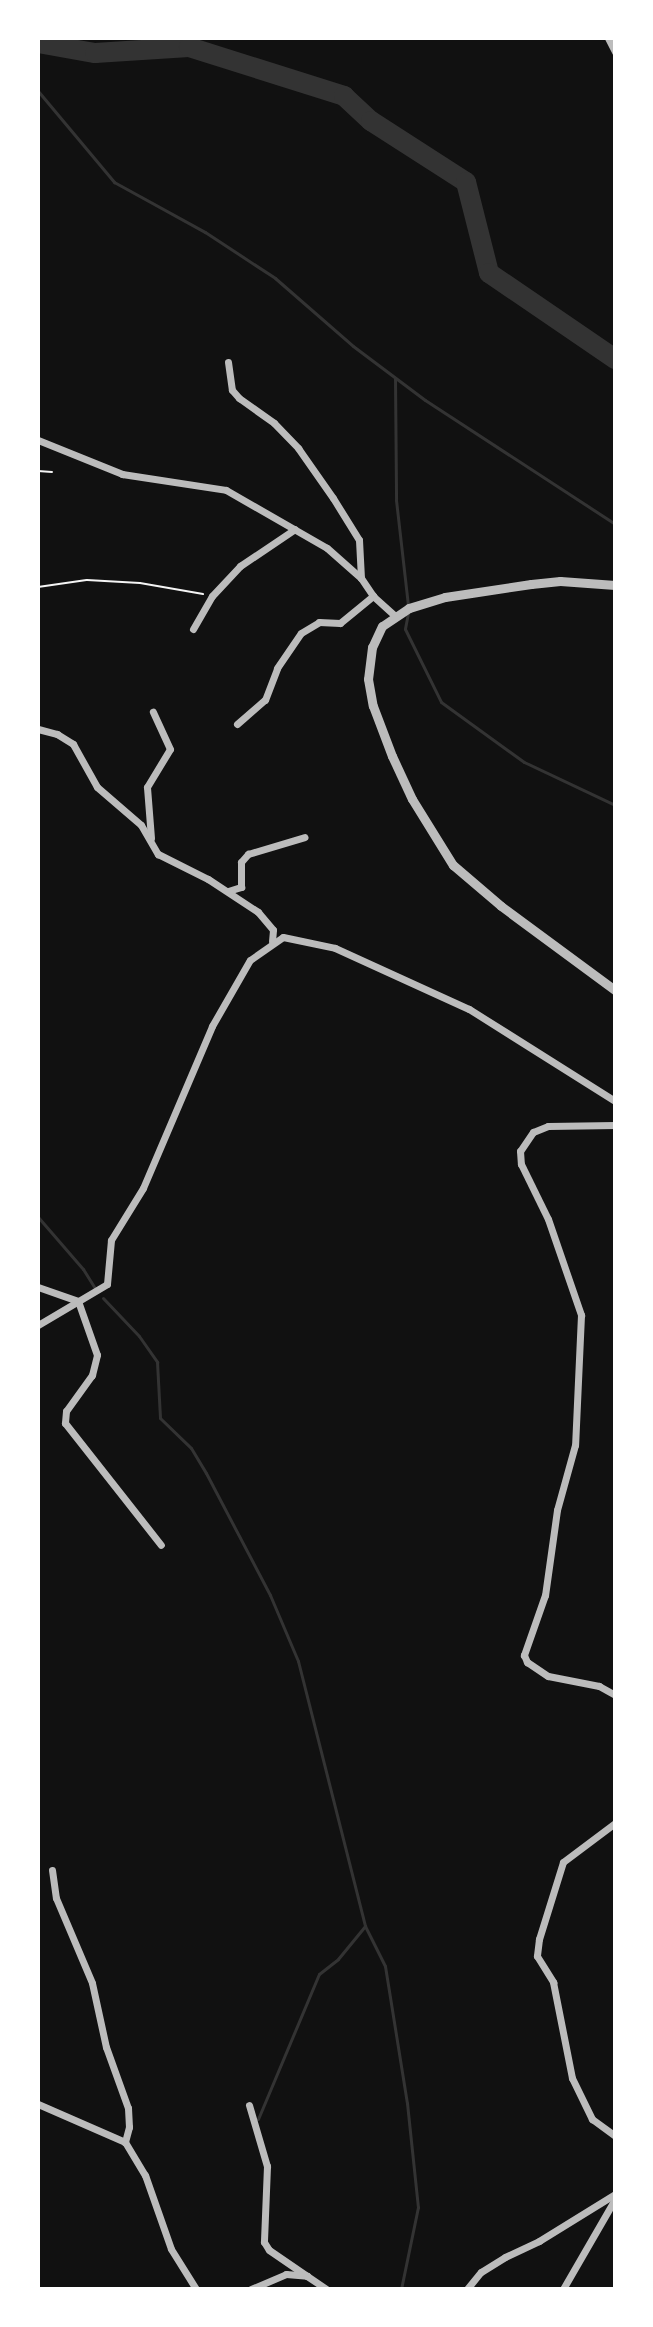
<!DOCTYPE html>
<style>
body{margin:0}
#map{position:relative;width:653px;height:2327px;overflow:hidden;background:#111;font-family:Signika,sans-serif}
div>[style]{position:absolute}
[style*='--x']{left:calc(var(--x)*1px);top:calc(var(--y)*1px);width:calc(var(--w)*1px);rotate:calc(var(--a)*1deg)}
.stream>*{height:3px;margin:-1.5px;padding:0 1.5px;transform-origin:1.5px;border-radius:1.5px;background:#333}
.river>*{height:20px;margin:-10px;padding:0 10px;transform-origin:10px;border-radius:10px;background:#333}
.path>*{height:2px;margin:-1px;padding:0 1px;transform-origin:1px;border-radius:1px;background:#f5f5f5}
.minor>*{height:7px;margin:-3.5px;padding:0 3.5px;transform-origin:3.5px;border-radius:3.5px;background:#bcbcbc}
.tertiary>*{height:9px;margin:-4.5px;padding:0 4.5px;transform-origin:4.5px;border-radius:4.5px;background:#bcbcbc}
span{translate:-50% -50%;white-space:nowrap;text-align:center;line-height:1.15;-webkit-text-stroke:8px #fff;paint-order:stroke}
.frame{position:absolute;inset:0;border:40px solid #fff;pointer-events:none}
</style>
<div id="map">
<div class="stream">
<div style="--x:38;--y:91;--w:119;--a:50.1"></div>
<div style="--x:114;--y:182;--w:104;--a:28.8"></div>
<div style="--x:205;--y:232;--w:84;--a:33.3"></div>
<div style="--x:275;--y:278;--w:103;--a:41.1"></div>
<div style="--x:353;--y:346;--w:90;--a:36.9"></div>
<div style="--x:425;--y:400;--w:227;--a:33.1"></div>
<div style="--x:395;--y:378;--w:122;--a:89.5"></div>
<div style="--x:396;--y:500;--w:107;--a:83.5"></div>
<div style="--x:408;--y:613;--w:16;--a:101"></div>
<div style="--x:405;--y:629;--w:81;--a:63.7"></div>
<div style="--x:441;--y:702;--w:102;--a:35.9"></div>
<div style="--x:524;--y:762;--w:101;--a:25.3"></div>
<div style="--x:38;--y:1217;--w:69;--a:49.1"></div>
<div style="--x:83;--y:1269;--w:25;--a:58"></div>
<div style="--x:103;--y:1298;--w:52;--a:46.5"></div>
<div style="--x:139;--y:1336;--w:32;--a:55"></div>
<div style="--x:157;--y:1362;--w:56;--a:86.9"></div>
<div style="--x:160;--y:1418;--w:43;--a:44.1"></div>
<div style="--x:191;--y:1448;--w:29;--a:59"></div>
<div style="--x:206;--y:1473;--w:138;--a:62.3"></div>
<div style="--x:270;--y:1595;--w:72;--a:67"></div>
<div style="--x:298;--y:1661;--w:273;--a:75.8"></div>
<div style="--x:365;--y:1926;--w:45;--a:63.4"></div>
<div style="--x:385;--y:1966;--w:139;--a:80.9"></div>
<div style="--x:407;--y:2103;--w:105;--a:84"></div>
<div style="--x:418;--y:2207;--w:84;--a:101.7"></div>
<div style="--x:258;--y:2119;--w:157;--a:-67.2"></div>
<div style="--x:319;--y:1974;--w:24;--a:-38"></div>
<div style="--x:338;--y:1959;--w:43;--a:-50.7"></div>
</div>
<div class="river">
<div style="--x:38;--y:43;--w:58;--a:10"></div>
<div style="--x:95;--y:53;--w:94;--a:-3.7"></div>
<div style="--x:189;--y:47;--w:163;--a:17.5"></div>
<div style="--x:344;--y:96;--w:37;--a:43"></div>
<div style="--x:371;--y:121;--w:113;--a:32.7"></div>
<div style="--x:466;--y:182;--w:94;--a:75.8"></div>
<div style="--x:489;--y:273;--w:153;--a:34.3"></div>
</div>
<div class="path">
<div style="--x:38;--y:349;--w:22;--a:90"></div>
<div style="--x:38;--y:471;--w:14;--a:4"></div>
<div style="--x:38;--y:587;--w:49;--a:-8.1"></div>
<div style="--x:87;--y:580;--w:53;--a:3.2"></div>
<div style="--x:140;--y:583;--w:64;--a:9.9"></div>
</div>
<div class="minor">
<div style="--x:608;--y:38;--w:16;--a:63"></div>
<div style="--x:228;--y:362;--w:28;--a:82"></div>
<div style="--x:232;--y:390;--w:11;--a:49"></div>
<div style="--x:239;--y:398;--w:43;--a:35.5"></div>
<div style="--x:274;--y:423;--w:35;--a:46"></div>
<div style="--x:298;--y:448;--w:61;--a:55"></div>
<div style="--x:333;--y:498;--w:49;--a:58.2"></div>
<div style="--x:359;--y:540;--w:38;--a:87"></div>
<div style="--x:38;--y:440;--w:91;--a:22"></div>
<div style="--x:122;--y:474;--w:105;--a:8.7"></div>
<div style="--x:226;--y:490;--w:116;--a:29.9"></div>
<div style="--x:327;--y:548;--w:45;--a:41.4"></div>
<div style="--x:361;--y:578;--w:22;--a:56"></div>
<div style="--x:373;--y:596;--w:30;--a:42"></div>
<div style="--x:193;--y:629;--w:38;--a:-60"></div>
<div style="--x:212;--y:596;--w:41;--a:-47"></div>
<div style="--x:240;--y:566;--w:66;--a:-33.9"></div>
<div style="--x:237;--y:724;--w:37;--a:-41"></div>
<div style="--x:265;--y:700;--w:34;--a:-69"></div>
<div style="--x:277;--y:668;--w:42;--a:-55.6"></div>
<div style="--x:301;--y:633;--w:21;--a:-31"></div>
<div style="--x:319;--y:622;--w:21;--a:3"></div>
<div style="--x:340;--y:623;--w:43;--a:-39.3"></div>
<div style="--x:38;--y:729;--w:20;--a:15"></div>
<div style="--x:57;--y:734;--w:19;--a:32"></div>
<div style="--x:73;--y:744;--w:49;--a:60.8"></div>
<div style="--x:97;--y:787;--w:58;--a:40.8"></div>
<div style="--x:141;--y:825;--w:34;--a:60"></div>
<div style="--x:158;--y:854;--w:56;--a:26.6"></div>
<div style="--x:208;--y:879;--w:60;--a:33.4"></div>
<div style="--x:258;--y:912;--w:23;--a:50"></div>
<div style="--x:273;--y:930;--w:11;--a:95"></div>
<div style="--x:151;--y:838;--w:51;--a:-94.5"></div>
<div style="--x:147;--y:787;--w:44;--a:-58.8"></div>
<div style="--x:170;--y:749;--w:41;--a:-114.7"></div>
<div style="--x:228;--y:891;--w:14;--a:-17"></div>
<div style="--x:241;--y:887;--w:25;--a:-90"></div>
<div style="--x:241;--y:862;--w:11;--a:-49"></div>
<div style="--x:248;--y:854;--w:59;--a:-16.6"></div>
<div style="--x:615;--y:1125;--w:67;--a:179.1"></div>
<div style="--x:548;--y:1126;--w:16;--a:158"></div>
<div style="--x:533;--y:1132;--w:23;--a:124"></div>
<div style="--x:520;--y:1151;--w:13;--a:86"></div>
<div style="--x:521;--y:1164;--w:61;--a:63.9"></div>
<div style="--x:548;--y:1219;--w:102;--a:71"></div>
<div style="--x:581;--y:1315;--w:130;--a:92.6"></div>
<div style="--x:575;--y:1445;--w:67;--a:105.5"></div>
<div style="--x:557;--y:1510;--w:86;--a:98"></div>
<div style="--x:545;--y:1595;--w:64;--a:109.3"></div>
<div style="--x:524;--y:1655;--w:8;--a:67"></div>
<div style="--x:527;--y:1662;--w:25;--a:34"></div>
<div style="--x:548;--y:1676;--w:52;--a:11.1"></div>
<div style="--x:599;--y:1686;--w:18;--a:29"></div>
<div style="--x:38;--y:1287;--w:42;--a:19.3"></div>
<div style="--x:78;--y:1301;--w:57;--a:70.6"></div>
<div style="--x:97;--y:1355;--w:21;--a:104"></div>
<div style="--x:92;--y:1375;--w:44;--a:125.8"></div>
<div style="--x:66;--y:1411;--w:12;--a:95"></div>
<div style="--x:65;--y:1423;--w:155;--a:51.8"></div>
<div style="--x:38;--y:1325;--w:80;--a:-30.7"></div>
<div style="--x:107;--y:1284;--w:44;--a:-84.8"></div>
<div style="--x:111;--y:1240;--w:61;--a:-58.4"></div>
<div style="--x:143;--y:1188;--w:176;--a:-66.9"></div>
<div style="--x:212;--y:1026;--w:76;--a:-60.1"></div>
<div style="--x:250;--y:960;--w:40;--a:-34.9"></div>
<div style="--x:283;--y:937;--w:53;--a:11.9"></div>
<div style="--x:335;--y:948;--w:147;--a:24.5"></div>
<div style="--x:469;--y:1009;--w:173;--a:32.2"></div>
<div style="--x:615;--y:1823;--w:65;--a:143.1"></div>
<div style="--x:563;--y:1862;--w:81;--a:107.3"></div>
<div style="--x:539;--y:1939;--w:17;--a:97"></div>
<div style="--x:537;--y:1956;--w:31;--a:58"></div>
<div style="--x:553;--y:1982;--w:98;--a:78.8"></div>
<div style="--x:572;--y:2078;--w:46;--a:64"></div>
<div style="--x:592;--y:2119;--w:29;--a:36"></div>
<div style="--x:52;--y:1870;--w:28;--a:82"></div>
<div style="--x:56;--y:1898;--w:92;--a:67"></div>
<div style="--x:92;--y:1983;--w:66;--a:77.7"></div>
<div style="--x:106;--y:2047;--w:65;--a:70.2"></div>
<div style="--x:128;--y:2108;--w:19;--a:87"></div>
<div style="--x:129;--y:2127;--w:16;--a:105"></div>
<div style="--x:38;--y:2104;--w:95;--a:23.6"></div>
<div style="--x:125;--y:2142;--w:39;--a:59"></div>
<div style="--x:145;--y:2175;--w:78;--a:70.6"></div>
<div style="--x:171;--y:2249;--w:47;--a:58"></div>
<div style="--x:249;--y:2105;--w:64;--a:73.6"></div>
<div style="--x:267;--y:2166;--w:76;--a:92.3"></div>
<div style="--x:264;--y:2242;--w:9;--a:58"></div>
<div style="--x:269;--y:2250;--w:46;--a:34.4"></div>
<div style="--x:251;--y:2289;--w:38;--a:-23"></div>
<div style="--x:286;--y:2274;--w:21;--a:5"></div>
<div style="--x:307;--y:2276;--w:23;--a:34"></div>
<div style="--x:467;--y:2289;--w:22;--a:-51"></div>
<div style="--x:481;--y:2272;--w:28;--a:-32"></div>
<div style="--x:505;--y:2257;--w:38;--a:-25"></div>
<div style="--x:539;--y:2241;--w:89;--a:-31.7"></div>
<div style="--x:563;--y:2289;--w:104;--a:-60"></div>
</div>
<div class="tertiary">
<div style="--x:615;--y:585;--w:55;--a:-175.8"></div>
<div style="--x:560;--y:581;--w:29;--a:174"></div>
<div style="--x:531;--y:584;--w:87;--a:171.4"></div>
<div style="--x:445;--y:597;--w:38;--a:163"></div>
<div style="--x:409;--y:608;--w:32;--a:146"></div>
<div style="--x:382;--y:626;--w:23;--a:115"></div>
<div style="--x:372;--y:647;--w:32;--a:97"></div>
<div style="--x:368;--y:679;--w:27;--a:80"></div>
<div style="--x:373;--y:706;--w:53;--a:69.2"></div>
<div style="--x:392;--y:756;--w:47;--a:65.1"></div>
<div style="--x:412;--y:799;--w:78;--a:58.2"></div>
<div style="--x:453;--y:865;--w:63;--a:40.5"></div>
<div style="--x:501;--y:906;--w:142;--a:36.4"></div>
</div>
<div class="frame"></div>
</div>
